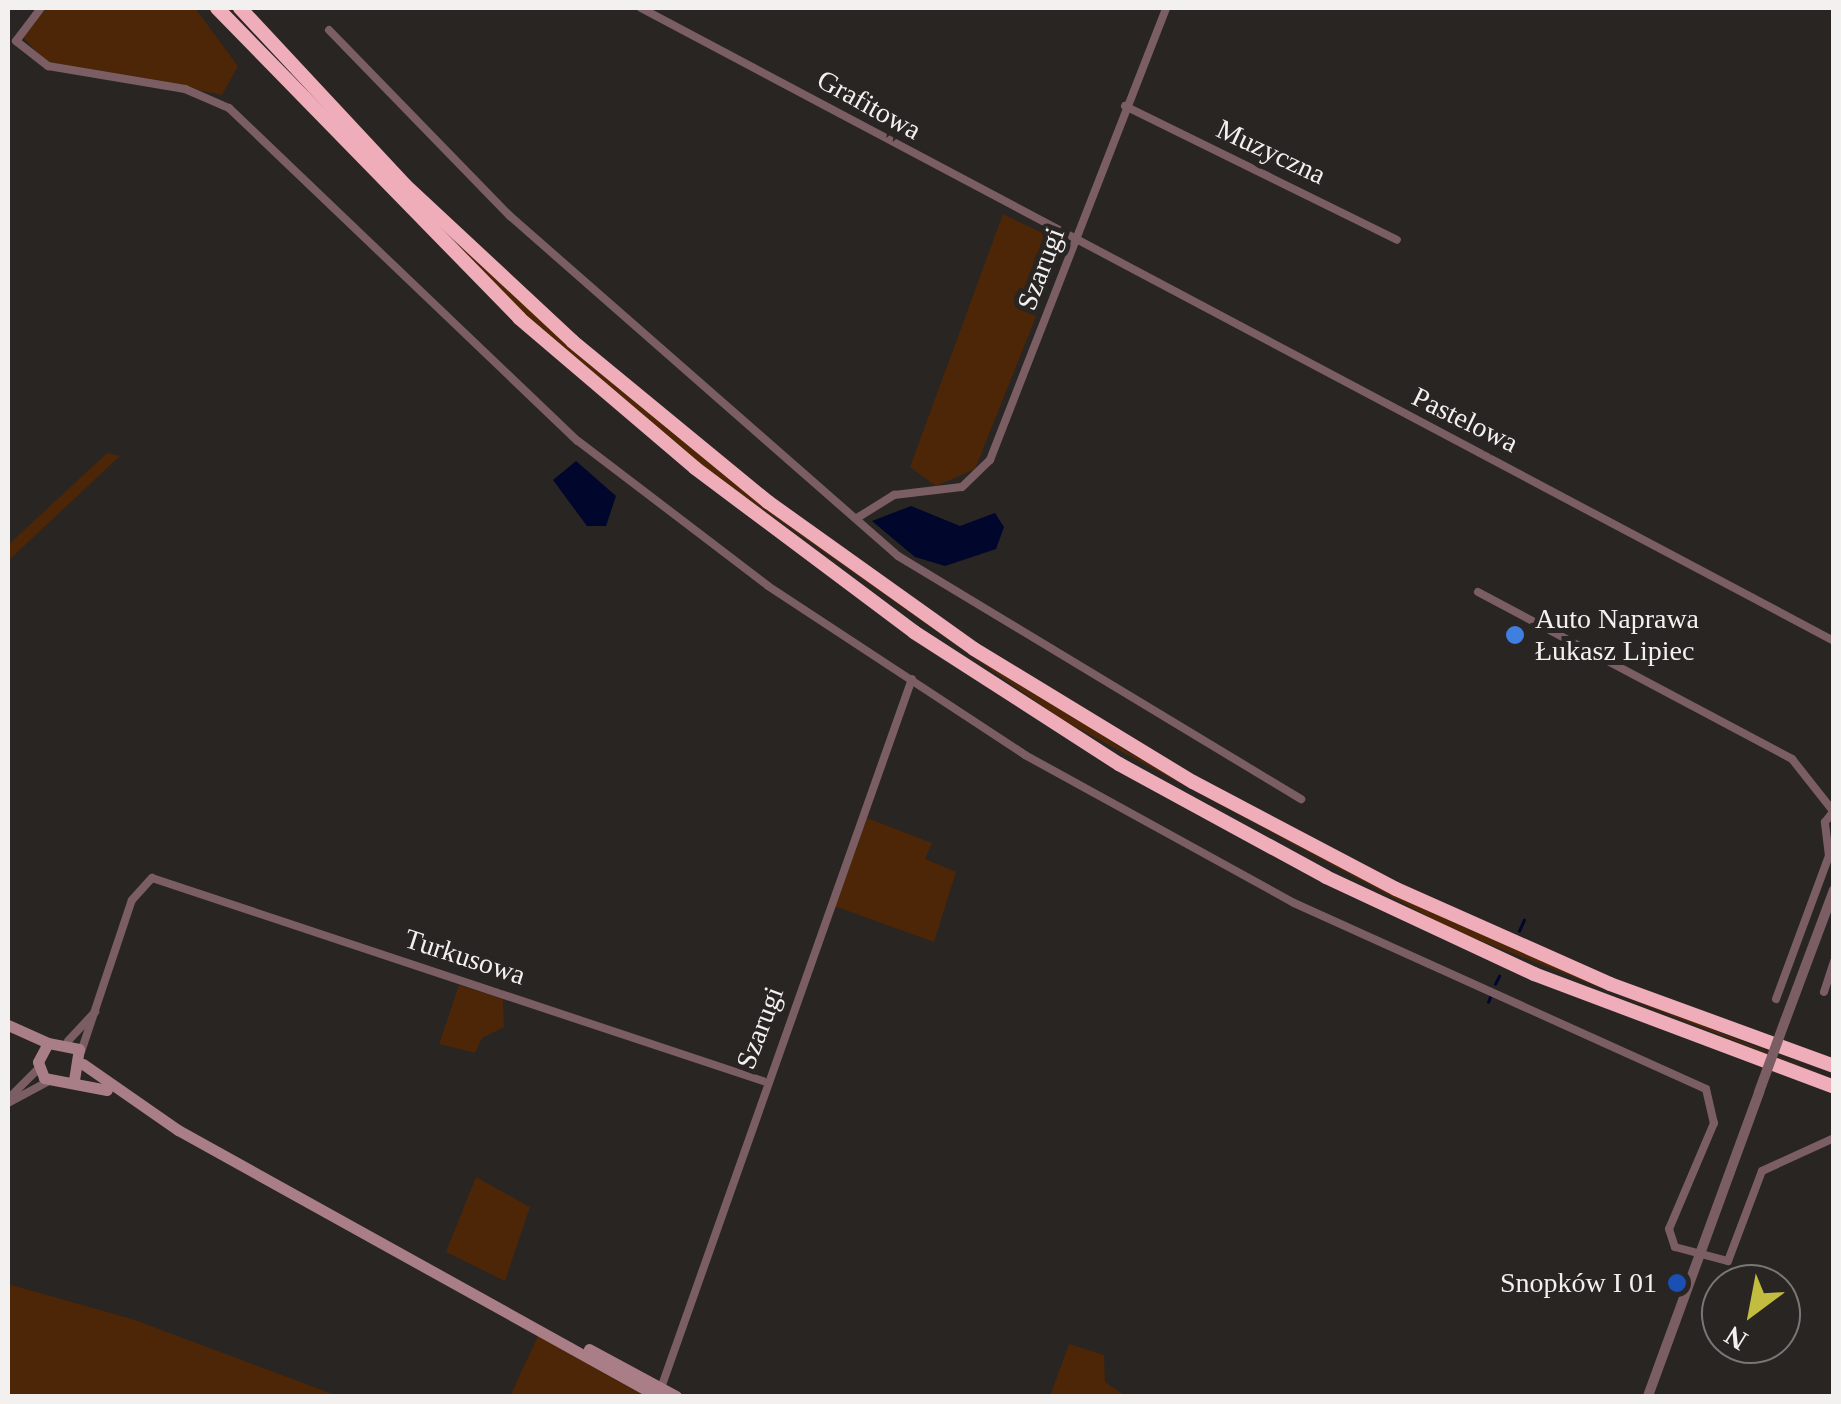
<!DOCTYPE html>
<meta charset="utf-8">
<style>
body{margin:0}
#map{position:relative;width:1841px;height:1404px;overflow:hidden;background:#282523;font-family:Georgia,serif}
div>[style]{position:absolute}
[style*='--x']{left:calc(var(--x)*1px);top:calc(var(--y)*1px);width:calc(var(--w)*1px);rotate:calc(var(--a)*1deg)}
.green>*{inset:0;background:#4c2607}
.water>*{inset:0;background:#01062d}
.stream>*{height:2.5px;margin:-1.25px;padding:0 1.25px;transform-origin:1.25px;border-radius:1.25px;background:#01062d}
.minor>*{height:8px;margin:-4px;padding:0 4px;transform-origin:4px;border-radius:4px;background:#7a5e64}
.tertiary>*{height:10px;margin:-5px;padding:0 5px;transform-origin:5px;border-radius:5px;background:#7a5e64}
.secondary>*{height:11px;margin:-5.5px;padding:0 5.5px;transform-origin:5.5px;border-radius:5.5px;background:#a97e87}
.motorway>*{height:14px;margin:-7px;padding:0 7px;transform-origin:7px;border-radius:7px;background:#efadba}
.tertiary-bridge>*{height:10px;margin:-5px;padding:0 5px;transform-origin:5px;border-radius:5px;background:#7a5e64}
.dots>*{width:28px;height:28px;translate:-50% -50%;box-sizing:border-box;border:5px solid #282523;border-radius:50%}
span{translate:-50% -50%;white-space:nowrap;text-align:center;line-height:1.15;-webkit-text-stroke:10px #282523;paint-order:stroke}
.street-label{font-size:28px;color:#f3f1ef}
.poi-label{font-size:28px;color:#f3f1ef}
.left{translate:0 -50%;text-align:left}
.right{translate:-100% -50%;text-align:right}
.frame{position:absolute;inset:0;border:10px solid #f3f1ef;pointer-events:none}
.north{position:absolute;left:1701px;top:1264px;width:100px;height:100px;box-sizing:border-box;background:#282523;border:2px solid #797775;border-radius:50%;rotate:212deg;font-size:28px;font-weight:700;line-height:40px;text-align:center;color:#f3f1ef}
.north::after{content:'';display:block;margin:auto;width:35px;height:45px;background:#c2bd3f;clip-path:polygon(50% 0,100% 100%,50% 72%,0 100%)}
</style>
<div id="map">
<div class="green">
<div style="clip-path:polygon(47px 8px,195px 8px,238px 66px,222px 95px,45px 61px,22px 36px)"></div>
<div style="clip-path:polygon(1003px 214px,1065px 244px,975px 469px,936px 486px,910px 467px)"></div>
<div style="clip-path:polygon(457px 243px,802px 535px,1126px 751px,1457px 924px,1833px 1079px,1453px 930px,1061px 719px,695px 461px,519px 310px)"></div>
<div style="clip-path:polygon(107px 453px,120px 456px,8px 561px,8px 545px)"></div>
<div style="clip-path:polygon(867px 818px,932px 843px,925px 859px,956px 872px,934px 942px,834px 906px)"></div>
<div style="clip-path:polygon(459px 985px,503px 999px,504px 1027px,482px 1038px,475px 1053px,439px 1044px)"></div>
<div style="clip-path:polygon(476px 1177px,530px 1207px,505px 1281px,446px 1252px)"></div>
<div style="clip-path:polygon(8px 1284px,132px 1319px,338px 1396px,8px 1396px)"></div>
<div style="clip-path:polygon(538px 1336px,645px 1396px,510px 1396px)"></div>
<div style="clip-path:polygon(1069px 1344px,1104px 1355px,1105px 1382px,1126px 1396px,1050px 1396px)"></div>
</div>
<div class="water">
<div style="clip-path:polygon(576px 461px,616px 496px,606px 526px,587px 526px,553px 480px)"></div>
<div style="clip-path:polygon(911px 506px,960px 526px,995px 513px,1004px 527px,996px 549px,945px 566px,915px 557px,872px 521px)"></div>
</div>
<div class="stream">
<div style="--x:1519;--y:931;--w:12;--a:-66"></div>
<div style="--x:1495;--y:984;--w:9;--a:-63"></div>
<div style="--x:1488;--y:1002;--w:5;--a:-68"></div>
</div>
<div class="minor">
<div style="--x:641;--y:8;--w:1351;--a:27.95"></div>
<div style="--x:329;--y:30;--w:260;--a:45.8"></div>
<div style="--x:510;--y:216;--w:516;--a:41.23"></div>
<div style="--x:898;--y:556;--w:471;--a:31.1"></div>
<div style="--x:16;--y:41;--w:41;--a:38"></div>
<div style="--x:48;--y:66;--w:139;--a:9.5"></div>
<div style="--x:185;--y:89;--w:48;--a:23.4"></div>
<div style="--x:229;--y:108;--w:482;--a:43.7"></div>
<div style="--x:578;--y:441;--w:239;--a:37.3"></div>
<div style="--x:768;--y:586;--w:308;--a:33.3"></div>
<div style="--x:1025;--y:755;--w:307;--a:28.8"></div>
<div style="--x:1294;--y:903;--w:452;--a:24.3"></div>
<div style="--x:1706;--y:1089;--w:35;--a:77"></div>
<div style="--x:1714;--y:1123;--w:115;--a:113"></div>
<div style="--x:1669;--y:1229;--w:19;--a:72"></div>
<div style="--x:1675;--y:1247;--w:55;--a:14.8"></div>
<div style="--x:1728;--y:1261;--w:96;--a:-69.3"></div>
<div style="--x:1762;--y:1171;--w:79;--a:-24.6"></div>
<div style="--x:16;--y:41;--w:41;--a:-52.9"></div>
<div style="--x:1125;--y:106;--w:303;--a:26.2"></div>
<div style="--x:857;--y:518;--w:44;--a:-31.9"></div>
<div style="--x:894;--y:495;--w:68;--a:-6.7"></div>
<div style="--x:962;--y:487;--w:39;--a:-44"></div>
<div style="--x:990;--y:460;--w:485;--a:-68.7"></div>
<div style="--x:1478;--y:592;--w:356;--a:28"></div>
<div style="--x:1792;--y:759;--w:66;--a:51.7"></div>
<div style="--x:1824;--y:992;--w:33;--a:-72"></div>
<div style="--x:1776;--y:999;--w:153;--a:-69.7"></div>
<div style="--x:1829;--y:856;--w:34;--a:-97"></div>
<div style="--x:1825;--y:822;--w:14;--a:-51"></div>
<div style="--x:68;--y:1041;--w:40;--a:-47"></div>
<div style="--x:81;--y:1052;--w:160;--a:-71.5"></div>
<div style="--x:132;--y:900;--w:30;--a:-48"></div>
<div style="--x:152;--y:878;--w:644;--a:18.38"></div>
<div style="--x:8;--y:1099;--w:44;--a:-45"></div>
<div style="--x:8;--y:1103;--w:47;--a:-28.2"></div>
<div style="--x:661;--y:1388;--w:752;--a:-70.51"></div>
</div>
<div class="tertiary">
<div style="--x:1785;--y:1021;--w:140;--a:-69.5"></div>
<div style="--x:1648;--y:1396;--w:324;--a:-69.9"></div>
</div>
<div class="secondary">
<div style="--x:8;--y:1025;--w:44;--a:24.2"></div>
<div style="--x:83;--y:1064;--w:116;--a:34.8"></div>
<div style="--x:178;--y:1130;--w:548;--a:29.04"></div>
<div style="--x:74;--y:1080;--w:31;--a:-81"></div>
<div style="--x:79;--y:1049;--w:32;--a:-169"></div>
<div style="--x:48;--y:1043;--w:21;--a:118"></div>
<div style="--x:38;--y:1062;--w:17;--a:69"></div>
<div style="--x:44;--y:1078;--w:64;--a:10.8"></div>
<div style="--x:589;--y:1349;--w:99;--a:28.4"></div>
</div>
<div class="motorway">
<div style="--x:217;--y:8;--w:433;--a:45.7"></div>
<div style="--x:519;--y:318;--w:231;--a:40.4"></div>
<div style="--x:695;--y:468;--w:274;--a:36.8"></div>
<div style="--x:914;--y:632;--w:244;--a:32.8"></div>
<div style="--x:1119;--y:764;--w:236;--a:28.6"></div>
<div style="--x:1326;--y:877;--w:230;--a:25"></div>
<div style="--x:1534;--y:974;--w:321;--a:20.6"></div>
<div style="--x:240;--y:8;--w:242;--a:47"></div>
<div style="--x:405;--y:185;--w:229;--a:43"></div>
<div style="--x:572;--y:341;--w:254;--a:39.4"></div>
<div style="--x:768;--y:502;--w:253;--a:35.5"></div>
<div style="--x:974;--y:649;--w:256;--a:31.3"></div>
<div style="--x:1193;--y:782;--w:229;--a:27.8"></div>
<div style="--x:1396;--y:889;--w:234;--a:23.9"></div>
<div style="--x:1610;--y:984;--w:239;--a:20.1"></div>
</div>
<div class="tertiary-bridge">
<div style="--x:1759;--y:1092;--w:76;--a:-69.9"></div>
</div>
<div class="dots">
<div style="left:1515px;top:635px;background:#3f7fe0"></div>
<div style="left:1677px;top:1283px;background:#1a4fb4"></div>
</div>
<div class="street-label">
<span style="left:869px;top:105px;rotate:29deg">Grafitowa</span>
<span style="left:1271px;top:152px;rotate:25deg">Muzyczna</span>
<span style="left:1041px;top:269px;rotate:-69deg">Szarugi</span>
<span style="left:1465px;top:420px;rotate:26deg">Pastelowa</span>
<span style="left:465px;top:957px;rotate:18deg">Turkusowa</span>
<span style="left:760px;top:1028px;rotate:-69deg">Szarugi</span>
</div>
<div class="poi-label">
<span class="left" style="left:1535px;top:635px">Auto Naprawa<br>Łukasz Lipiec</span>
<span class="right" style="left:1657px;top:1283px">Snopków I 01</span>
</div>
<div class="frame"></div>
<div class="north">N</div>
</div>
